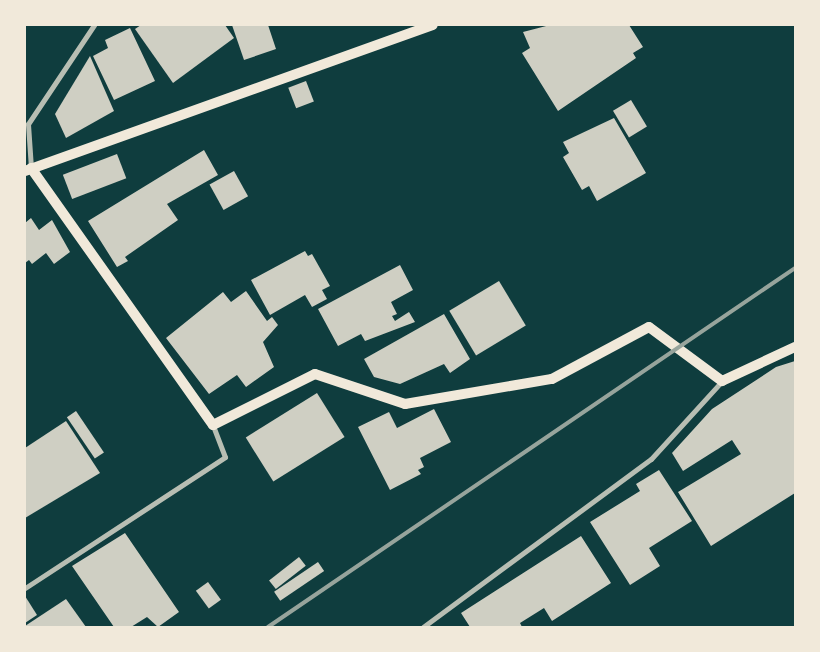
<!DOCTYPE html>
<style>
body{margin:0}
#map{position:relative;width:820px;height:652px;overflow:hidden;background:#0f3d3e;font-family:"Sofia Sans Condensed",sans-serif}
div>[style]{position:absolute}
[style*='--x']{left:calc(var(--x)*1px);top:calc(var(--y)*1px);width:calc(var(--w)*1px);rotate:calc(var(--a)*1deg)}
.building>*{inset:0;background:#cfcfc3;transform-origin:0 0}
.minor>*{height:5px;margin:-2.5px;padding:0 2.5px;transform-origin:2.5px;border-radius:2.5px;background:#b8beb3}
.secondary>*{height:10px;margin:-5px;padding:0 5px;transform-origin:5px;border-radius:5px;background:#f1e9da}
.rail>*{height:4px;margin:-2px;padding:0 2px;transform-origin:2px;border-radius:2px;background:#97a49c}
span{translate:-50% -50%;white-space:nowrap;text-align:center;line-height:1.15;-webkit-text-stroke:4.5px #f1e9da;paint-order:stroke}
.frame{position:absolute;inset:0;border:26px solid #f1e9da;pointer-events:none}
</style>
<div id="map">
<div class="building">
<div style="clip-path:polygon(141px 25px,225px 25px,234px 38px,173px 83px,135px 29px)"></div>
<div style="clip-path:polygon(232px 25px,268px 25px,276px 49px,244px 60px)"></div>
<div style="clip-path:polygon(550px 25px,629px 25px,643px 47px,633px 53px,636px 58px,558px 111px,522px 53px,530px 48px,523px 32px)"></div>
<div style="clip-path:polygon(130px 28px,155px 81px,114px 100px,93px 56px,108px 48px,105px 40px)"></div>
<div style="clip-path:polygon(90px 56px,114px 111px,66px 138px,55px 114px)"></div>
<div style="left:306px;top:81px;width:22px;height:19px;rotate:69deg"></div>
<div style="left:631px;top:100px;width:31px;height:21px;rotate:59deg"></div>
<div style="clip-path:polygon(614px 118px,646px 173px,597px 201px,589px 186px,582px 190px,563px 157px,569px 153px,563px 142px)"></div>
<div style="clip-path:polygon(204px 150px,218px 175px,167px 204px,178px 220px,125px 257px,128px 261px,117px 267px,88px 221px)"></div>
<div style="left:117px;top:154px;width:26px;height:58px;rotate:69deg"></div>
<div style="left:234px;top:171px;width:29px;height:28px;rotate:61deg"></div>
<div style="clip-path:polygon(31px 218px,39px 230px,52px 220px,70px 252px,54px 264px,46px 253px,32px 264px,29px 260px,25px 263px,25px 223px)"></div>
<div style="clip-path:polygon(305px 251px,308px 256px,312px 254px,330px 286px,322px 290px,327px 299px,312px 307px,305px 295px,270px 315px,251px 280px)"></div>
<div style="clip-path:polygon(400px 265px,413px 290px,391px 302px,397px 314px,392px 316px,395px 321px,409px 312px,415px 322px,365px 341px,361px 334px,338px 346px,318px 309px)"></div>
<div style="left:499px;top:281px;width:52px;height:58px;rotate:59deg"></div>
<div style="clip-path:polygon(246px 291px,267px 321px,272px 317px,278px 325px,263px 342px,274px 367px,246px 387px,237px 375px,209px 394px,166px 338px,223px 292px,231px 302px)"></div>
<div style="clip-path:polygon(444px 314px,470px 359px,450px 373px,444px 364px,400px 384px,374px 377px,364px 359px)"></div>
<div style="clip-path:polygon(795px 361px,795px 493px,711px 546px,678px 492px,741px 454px,732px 440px,683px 471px,672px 453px,712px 409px,776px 367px)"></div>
<div style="left:317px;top:393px;width:52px;height:84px;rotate:58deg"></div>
<div style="clip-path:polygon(434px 409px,451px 442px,420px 458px,424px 467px,418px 470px,421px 474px,390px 490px,358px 427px,389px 412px,397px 428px)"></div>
<div style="left:76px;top:411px;width:50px;height:11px;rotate:56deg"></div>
<div style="clip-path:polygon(66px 421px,100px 473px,25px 518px,25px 448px)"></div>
<div style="clip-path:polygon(659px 470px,692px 521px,649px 548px,660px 566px,630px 585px,590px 522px,640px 491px,636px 484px)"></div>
<div style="clip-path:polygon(125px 533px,179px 612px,158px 627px,147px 617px,131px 627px,114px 627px,72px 566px)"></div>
<div style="clip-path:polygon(581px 536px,611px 583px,552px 621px,544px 608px,520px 623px,522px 627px,470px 627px,461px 613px)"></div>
<div style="left:299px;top:557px;width:11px;height:38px;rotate:52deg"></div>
<div style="left:318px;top:562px;width:11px;height:53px;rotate:56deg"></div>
<div style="left:208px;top:582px;width:22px;height:15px;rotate:54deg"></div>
<div style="clip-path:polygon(25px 596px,37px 615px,25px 623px)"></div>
<div style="clip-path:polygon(66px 599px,86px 627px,25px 627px,25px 626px)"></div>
</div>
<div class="minor">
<div style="--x:31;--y:168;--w:44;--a:-93.9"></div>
<div style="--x:28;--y:124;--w:119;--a:-56.3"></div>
<div style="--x:25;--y:588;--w:239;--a:-33.2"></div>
<div style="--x:225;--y:457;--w:34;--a:-111"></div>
<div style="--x:423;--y:627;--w:283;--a:-36.4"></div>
<div style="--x:651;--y:459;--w:105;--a:-47.7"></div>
</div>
<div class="secondary">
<div style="--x:31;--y:168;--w:315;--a:54.7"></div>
<div style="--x:213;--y:425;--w:114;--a:-26.6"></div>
<div style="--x:315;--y:374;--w:95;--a:18.4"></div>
<div style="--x:405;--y:404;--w:149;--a:-9.7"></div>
<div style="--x:552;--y:379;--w:110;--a:-28.2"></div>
<div style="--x:649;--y:327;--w:91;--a:36.5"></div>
<div style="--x:722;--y:381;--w:81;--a:-25"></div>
<div style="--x:25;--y:171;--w:433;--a:-19.7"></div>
</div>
<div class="rail">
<div style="--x:268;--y:627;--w:638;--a:-34.26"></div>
</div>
<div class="frame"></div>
</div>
